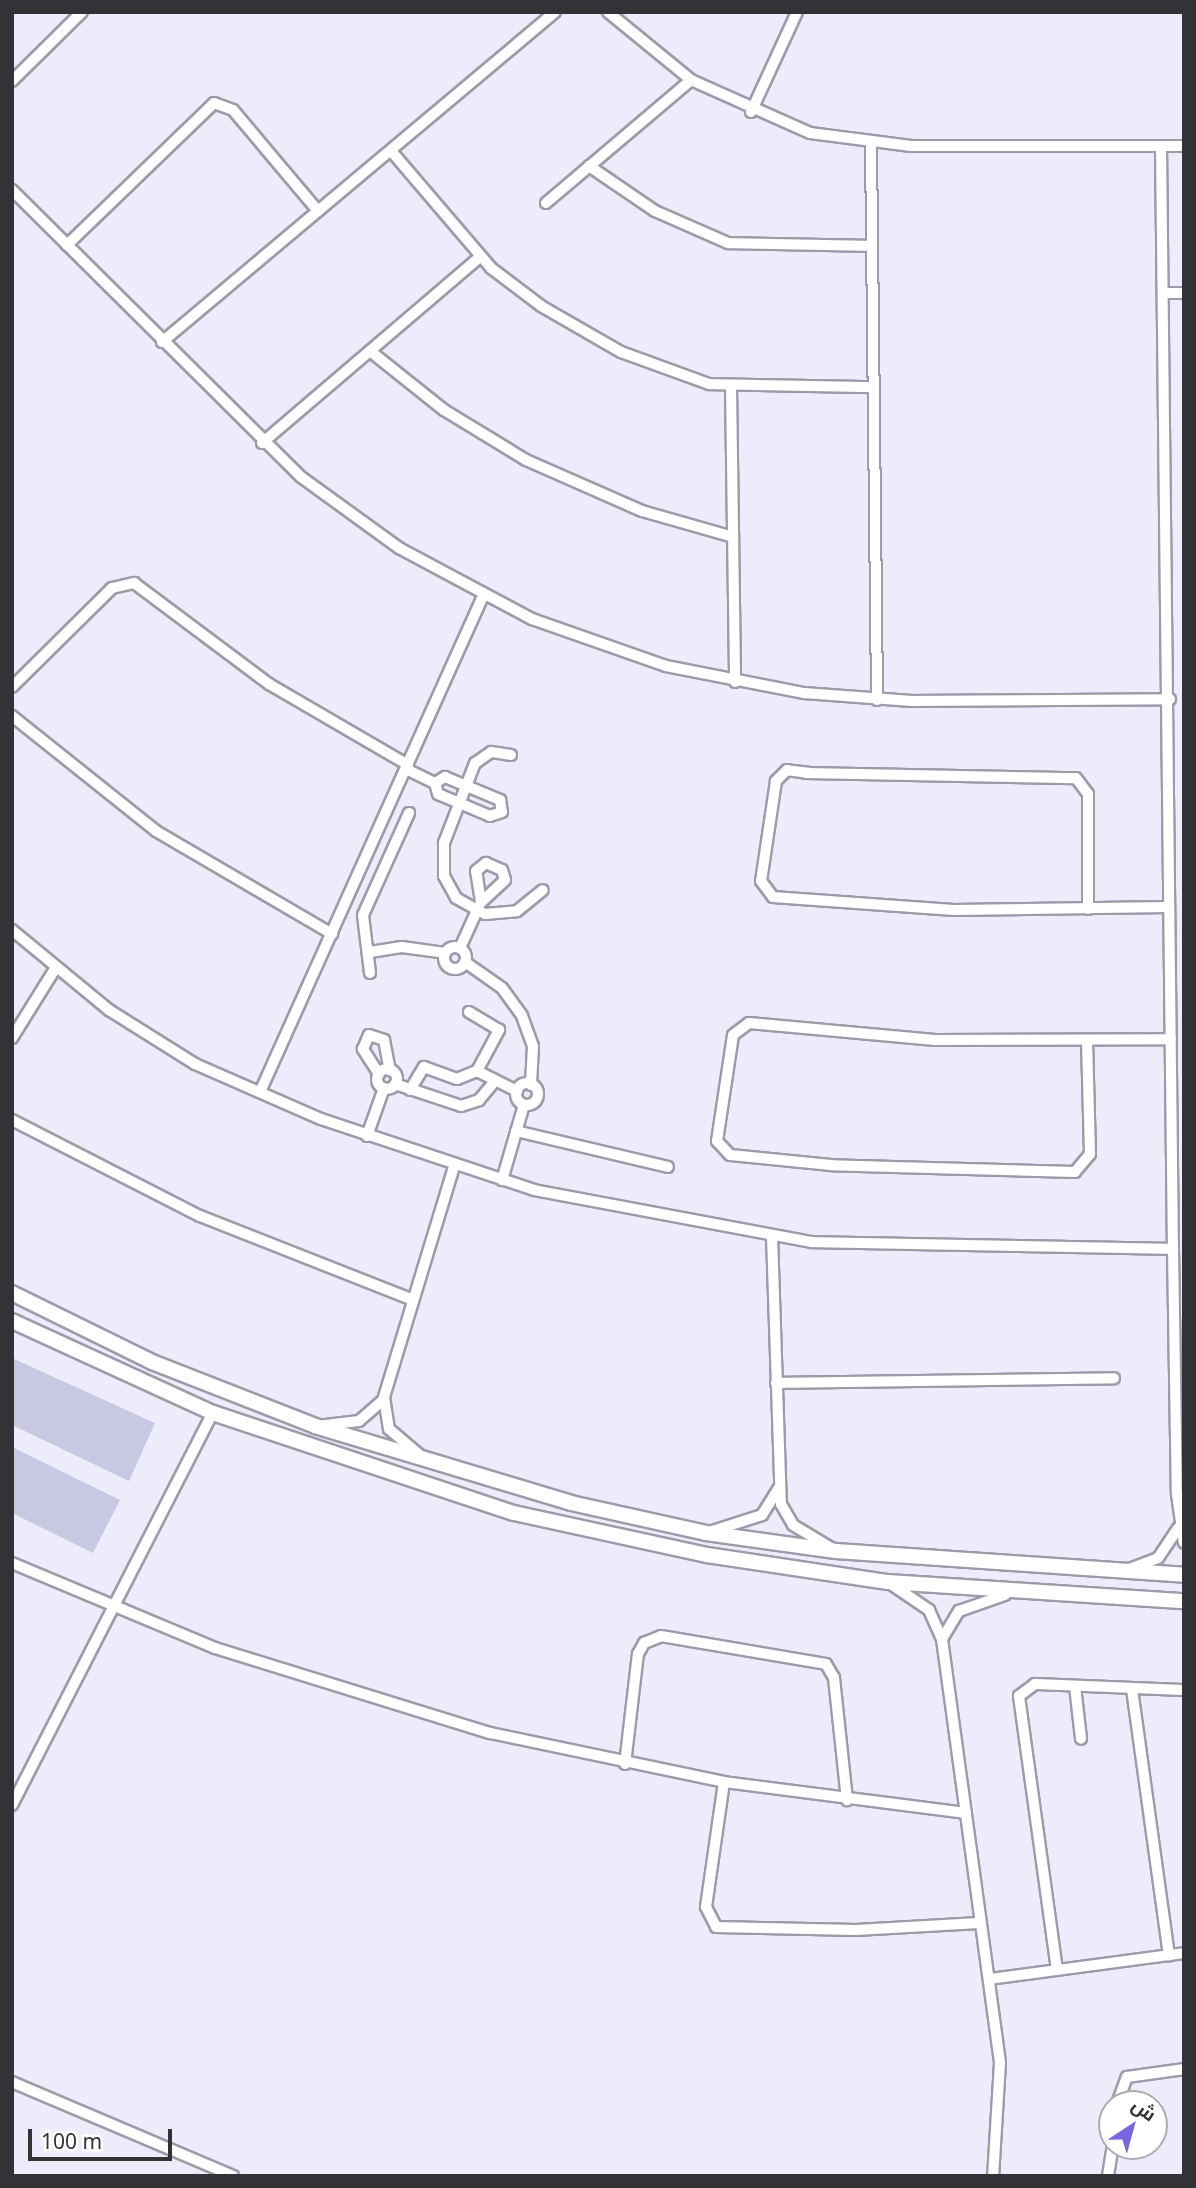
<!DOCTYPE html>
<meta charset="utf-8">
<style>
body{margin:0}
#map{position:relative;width:1196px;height:2188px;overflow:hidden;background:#edecfb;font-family:"Noto Sans",Cairo,sans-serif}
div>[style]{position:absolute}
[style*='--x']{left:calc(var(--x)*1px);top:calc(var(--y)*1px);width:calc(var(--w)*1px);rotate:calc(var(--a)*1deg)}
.green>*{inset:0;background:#c9c8e3}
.roads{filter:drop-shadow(2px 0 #9c9ba9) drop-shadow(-2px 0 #9c9ba9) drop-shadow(0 2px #9c9ba9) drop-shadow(0 -2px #9c9ba9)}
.street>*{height:10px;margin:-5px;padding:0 5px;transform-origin:5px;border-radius:5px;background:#fff}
.street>.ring{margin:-5px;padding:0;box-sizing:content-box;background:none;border:10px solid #fff;border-radius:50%}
.secondary>*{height:14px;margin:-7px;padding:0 7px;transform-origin:7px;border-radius:7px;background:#fff}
span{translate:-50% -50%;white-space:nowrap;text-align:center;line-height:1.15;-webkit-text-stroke:5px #fff;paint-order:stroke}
.frame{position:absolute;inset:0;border:14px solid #323237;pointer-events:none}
.north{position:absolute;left:1098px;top:2090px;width:70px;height:70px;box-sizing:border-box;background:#fff;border:2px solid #adadaf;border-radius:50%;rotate:36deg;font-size:19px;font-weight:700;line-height:28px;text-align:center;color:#323237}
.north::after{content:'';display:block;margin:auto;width:24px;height:32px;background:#7a65e0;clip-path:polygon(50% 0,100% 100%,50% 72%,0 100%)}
.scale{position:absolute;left:28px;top:2129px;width:144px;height:32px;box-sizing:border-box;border:4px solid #323237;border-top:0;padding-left:9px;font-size:21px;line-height:24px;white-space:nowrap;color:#323237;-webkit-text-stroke:5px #fff;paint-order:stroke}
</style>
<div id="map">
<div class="green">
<div style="clip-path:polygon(12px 1358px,155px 1423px,129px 1481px,12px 1425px)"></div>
<div style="clip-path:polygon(12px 1447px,120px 1500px,93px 1553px,12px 1513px)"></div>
</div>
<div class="roads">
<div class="street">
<div style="--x:608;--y:12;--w:107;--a:39.3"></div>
<div style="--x:691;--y:80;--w:130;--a:24"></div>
<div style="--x:810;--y:133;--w:102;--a:7.3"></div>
<div style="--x:911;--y:146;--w:273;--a:0"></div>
<div style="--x:12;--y:81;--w:98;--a:-44.6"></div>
<div style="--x:751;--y:112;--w:110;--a:-65.3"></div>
<div style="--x:871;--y:144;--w:556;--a:89.38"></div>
<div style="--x:1161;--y:146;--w:1103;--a:89.38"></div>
<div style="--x:1173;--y:1249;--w:245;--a:89.1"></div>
<div style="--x:1177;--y:1494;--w:49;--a:81.9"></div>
<div style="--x:392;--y:152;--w:153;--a:49.5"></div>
<div style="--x:491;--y:268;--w:63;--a:37.2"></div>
<div style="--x:541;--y:306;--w:92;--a:29.9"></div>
<div style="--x:621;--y:352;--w:94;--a:20"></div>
<div style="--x:709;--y:384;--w:162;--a:1.1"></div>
<div style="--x:589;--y:166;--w:80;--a:34.3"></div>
<div style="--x:655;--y:211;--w:80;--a:23.7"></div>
<div style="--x:728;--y:243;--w:143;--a:1.2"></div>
<div style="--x:12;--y:190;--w:407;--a:44.8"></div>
<div style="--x:301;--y:477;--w:121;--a:35.9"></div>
<div style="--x:399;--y:548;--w:151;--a:28.1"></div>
<div style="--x:532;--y:619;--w:142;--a:19.3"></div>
<div style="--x:666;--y:666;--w:141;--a:11.1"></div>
<div style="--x:804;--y:693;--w:108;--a:4.2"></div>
<div style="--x:912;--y:701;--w:258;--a:-0.4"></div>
<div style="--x:546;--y:203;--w:190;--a:-40.3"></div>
<div style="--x:67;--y:245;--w:204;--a:-44"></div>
<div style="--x:214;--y:103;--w:20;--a:20"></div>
<div style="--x:233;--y:110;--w:132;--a:49.9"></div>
<div style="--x:1165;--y:293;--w:19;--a:0"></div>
<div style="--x:162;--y:342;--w:513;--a:-40.02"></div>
<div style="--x:370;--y:351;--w:95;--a:38.6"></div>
<div style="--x:444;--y:410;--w:96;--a:31.4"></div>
<div style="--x:526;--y:460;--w:127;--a:23.7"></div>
<div style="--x:642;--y:511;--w:95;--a:15.9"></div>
<div style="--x:731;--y:387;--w:295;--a:89.2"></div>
<div style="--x:262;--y:443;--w:287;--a:-40.5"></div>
<div style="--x:12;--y:687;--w:141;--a:-44.7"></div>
<div style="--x:112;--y:588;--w:23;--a:-13"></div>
<div style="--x:134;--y:583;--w:169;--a:36.8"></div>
<div style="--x:269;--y:684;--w:161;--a:30.2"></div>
<div style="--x:12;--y:716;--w:184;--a:38.6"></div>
<div style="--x:156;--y:831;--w:204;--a:30.3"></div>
<div style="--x:511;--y:755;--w:20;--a:-171"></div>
<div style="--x:491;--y:752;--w:19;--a:145"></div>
<div style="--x:475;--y:763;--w:86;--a:111.2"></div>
<div style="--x:444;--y:843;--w:33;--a:90"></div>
<div style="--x:444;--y:876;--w:25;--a:61"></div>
<div style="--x:456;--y:898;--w:33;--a:29"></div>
<div style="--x:485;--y:914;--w:32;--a:-5"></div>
<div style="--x:517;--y:911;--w:33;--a:-39"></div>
<div style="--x:406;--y:769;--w:32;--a:26"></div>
<div style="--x:806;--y:773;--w:270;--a:1.1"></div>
<div style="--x:1076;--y:778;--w:20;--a:53"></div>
<div style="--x:1088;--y:794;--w:115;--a:90"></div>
<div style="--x:810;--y:773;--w:23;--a:-173"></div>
<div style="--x:787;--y:770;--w:16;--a:135"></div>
<div style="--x:776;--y:781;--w:101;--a:98.5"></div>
<div style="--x:761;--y:881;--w:20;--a:53"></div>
<div style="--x:773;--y:897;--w:181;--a:4.1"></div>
<div style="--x:954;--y:910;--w:215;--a:-0.8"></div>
<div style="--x:445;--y:777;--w:60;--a:22.7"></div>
<div style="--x:500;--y:800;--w:12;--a:81"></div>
<div style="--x:502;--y:812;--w:13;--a:162"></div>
<div style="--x:490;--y:816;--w:56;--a:-157.1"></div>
<div style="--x:438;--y:794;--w:11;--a:-105"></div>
<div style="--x:435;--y:783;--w:12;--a:-31"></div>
<div style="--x:486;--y:863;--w:17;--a:24"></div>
<div style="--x:502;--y:870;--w:10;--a:73"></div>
<div style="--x:505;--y:880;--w:33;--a:137"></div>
<div style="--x:481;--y:902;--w:31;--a:-99"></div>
<div style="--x:476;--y:871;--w:13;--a:-39"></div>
<div style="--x:12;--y:930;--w:126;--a:39.5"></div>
<div style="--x:109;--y:1010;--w:102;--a:32.1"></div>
<div style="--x:195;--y:1064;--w:137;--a:23.6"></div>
<div style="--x:321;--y:1119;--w:225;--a:18.4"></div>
<div style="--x:534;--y:1190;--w:282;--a:10.6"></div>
<div style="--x:811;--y:1242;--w:362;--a:1.1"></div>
<div class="ring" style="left:444px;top:947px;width:12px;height:12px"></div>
<div style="--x:460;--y:948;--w:46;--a:-65.7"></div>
<div style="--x:370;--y:952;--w:32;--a:-9"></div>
<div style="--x:402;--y:947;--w:43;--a:7.9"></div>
<div style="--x:465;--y:962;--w:45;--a:35.1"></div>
<div style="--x:502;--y:988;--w:34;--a:54"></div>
<div style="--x:522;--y:1016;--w:32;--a:70"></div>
<div style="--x:533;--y:1046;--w:39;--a:93"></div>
<div style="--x:370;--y:973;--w:58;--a:-96.9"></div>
<div style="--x:363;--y:915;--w:112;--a:-65.7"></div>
<div style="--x:12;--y:1038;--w:81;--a:-58.1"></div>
<div style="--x:1087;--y:1040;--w:114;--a:88.5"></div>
<div style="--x:1090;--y:1154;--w:23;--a:130"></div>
<div style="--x:1075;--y:1172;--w:244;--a:-178.4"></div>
<div style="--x:831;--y:1165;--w:101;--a:-174.3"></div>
<div style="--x:730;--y:1155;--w:19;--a:-133"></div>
<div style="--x:717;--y:1141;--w:107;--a:-81.4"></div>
<div style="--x:733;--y:1035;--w:20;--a:-37"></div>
<div style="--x:749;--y:1023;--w:187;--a:5.2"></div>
<div style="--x:935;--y:1040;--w:236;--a:-0.2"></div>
<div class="ring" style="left:377px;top:1069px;width:10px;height:10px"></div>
<div style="--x:477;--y:1071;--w:45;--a:26.6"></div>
<div style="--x:379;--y:1074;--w:30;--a:-123"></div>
<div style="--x:363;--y:1049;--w:15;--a:-67"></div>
<div style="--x:369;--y:1035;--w:16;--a:18"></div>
<div style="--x:384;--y:1040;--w:31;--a:79"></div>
<div class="ring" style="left:516px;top:1083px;width:12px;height:12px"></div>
<div style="--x:395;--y:1084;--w:70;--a:18.4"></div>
<div style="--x:461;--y:1106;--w:19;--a:-18"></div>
<div style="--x:479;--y:1100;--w:25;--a:-50"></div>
<div style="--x:410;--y:1090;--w:27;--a:-59"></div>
<div style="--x:424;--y:1067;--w:35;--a:20"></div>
<div style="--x:457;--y:1079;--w:22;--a:-22"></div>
<div style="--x:477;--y:1071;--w:47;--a:-61.8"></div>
<div style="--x:499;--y:1030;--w:35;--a:-149"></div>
<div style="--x:260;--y:1092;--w:544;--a:-65.79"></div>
<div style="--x:12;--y:1120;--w:211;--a:27.1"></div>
<div style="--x:200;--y:1216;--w:229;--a:21.5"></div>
<div style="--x:516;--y:1131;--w:156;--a:13.3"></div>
<div style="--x:367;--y:1136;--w:51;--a:-70.5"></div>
<div style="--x:502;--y:1180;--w:78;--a:-73.7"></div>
<div style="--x:772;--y:1236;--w:268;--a:88.1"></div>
<div style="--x:781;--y:1504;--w:24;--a:60"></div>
<div style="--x:793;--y:1525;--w:47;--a:31"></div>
<div style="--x:776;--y:1383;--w:338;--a:-0.8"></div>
<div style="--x:317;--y:1426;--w:42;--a:-6.8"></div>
<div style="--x:359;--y:1421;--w:32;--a:-41"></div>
<div style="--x:421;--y:1456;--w:42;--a:-139.8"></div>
<div style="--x:389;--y:1429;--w:32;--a:-99"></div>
<div style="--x:384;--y:1397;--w:240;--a:-73.1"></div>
<div style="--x:706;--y:1533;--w:59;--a:-17.8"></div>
<div style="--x:762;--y:1515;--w:31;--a:-58"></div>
<div style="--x:12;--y:1563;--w:220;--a:22.7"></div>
<div style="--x:215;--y:1648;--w:288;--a:17.2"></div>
<div style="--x:490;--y:1733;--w:239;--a:11.8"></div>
<div style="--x:724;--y:1782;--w:243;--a:7.3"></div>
<div style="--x:1127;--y:1570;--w:33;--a:-21"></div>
<div style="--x:1158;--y:1558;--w:36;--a:-56"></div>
<div style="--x:888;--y:1582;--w:50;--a:34.3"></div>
<div style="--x:929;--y:1610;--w:32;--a:66"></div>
<div style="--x:942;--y:1639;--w:428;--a:82.2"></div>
<div style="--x:1000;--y:2063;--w:113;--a:93.5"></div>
<div style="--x:942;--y:1639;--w:33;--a:-59"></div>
<div style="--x:959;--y:1611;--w:49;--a:-19.2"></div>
<div style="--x:1075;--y:1686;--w:53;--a:83.5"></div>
<div style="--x:1132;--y:1689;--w:269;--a:82.1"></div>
<div style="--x:625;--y:1764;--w:111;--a:-83.3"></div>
<div style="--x:638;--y:1654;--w:13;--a:-61"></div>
<div style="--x:644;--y:1643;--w:18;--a:-22"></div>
<div style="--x:661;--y:1636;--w:167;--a:9.6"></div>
<div style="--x:826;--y:1664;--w:16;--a:60"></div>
<div style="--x:834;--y:1678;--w:123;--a:83.9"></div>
<div style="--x:724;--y:1782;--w:126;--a:98.2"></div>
<div style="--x:706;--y:1907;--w:22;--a:63"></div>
<div style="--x:716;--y:1927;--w:140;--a:1.2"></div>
<div style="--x:856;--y:1930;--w:123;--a:-3.3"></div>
<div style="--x:12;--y:1805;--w:441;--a:-62.9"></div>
<div style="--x:1057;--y:1970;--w:277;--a:-97.9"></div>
<div style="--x:1019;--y:1696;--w:20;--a:-37"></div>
<div style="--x:1035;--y:1684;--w:149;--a:2.3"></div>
<div style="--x:990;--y:1979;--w:196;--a:-7.6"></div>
<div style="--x:12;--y:2082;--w:240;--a:23"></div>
<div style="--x:1117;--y:2104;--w:29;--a:-70"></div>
<div style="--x:1127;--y:2077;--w:58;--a:-8"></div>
<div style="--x:1108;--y:2176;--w:30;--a:-81"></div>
</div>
<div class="secondary">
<div style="--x:12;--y:1293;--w:156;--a:26.2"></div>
<div style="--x:152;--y:1362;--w:175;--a:21.4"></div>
<div style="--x:315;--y:1426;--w:267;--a:16.7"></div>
<div style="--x:571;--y:1503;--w:138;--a:12.5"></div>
<div style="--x:706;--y:1533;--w:131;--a:7.9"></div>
<div style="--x:836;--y:1551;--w:349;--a:3.9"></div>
<div style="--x:12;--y:1321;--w:221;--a:24.6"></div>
<div style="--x:213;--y:1413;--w:317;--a:18.4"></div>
<div style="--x:514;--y:1513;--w:198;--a:12.3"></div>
<div style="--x:707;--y:1555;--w:183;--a:8.5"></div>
<div style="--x:888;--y:1582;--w:297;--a:3.7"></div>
</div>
</div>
<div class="frame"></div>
<div class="north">ش</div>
<div class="scale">100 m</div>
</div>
